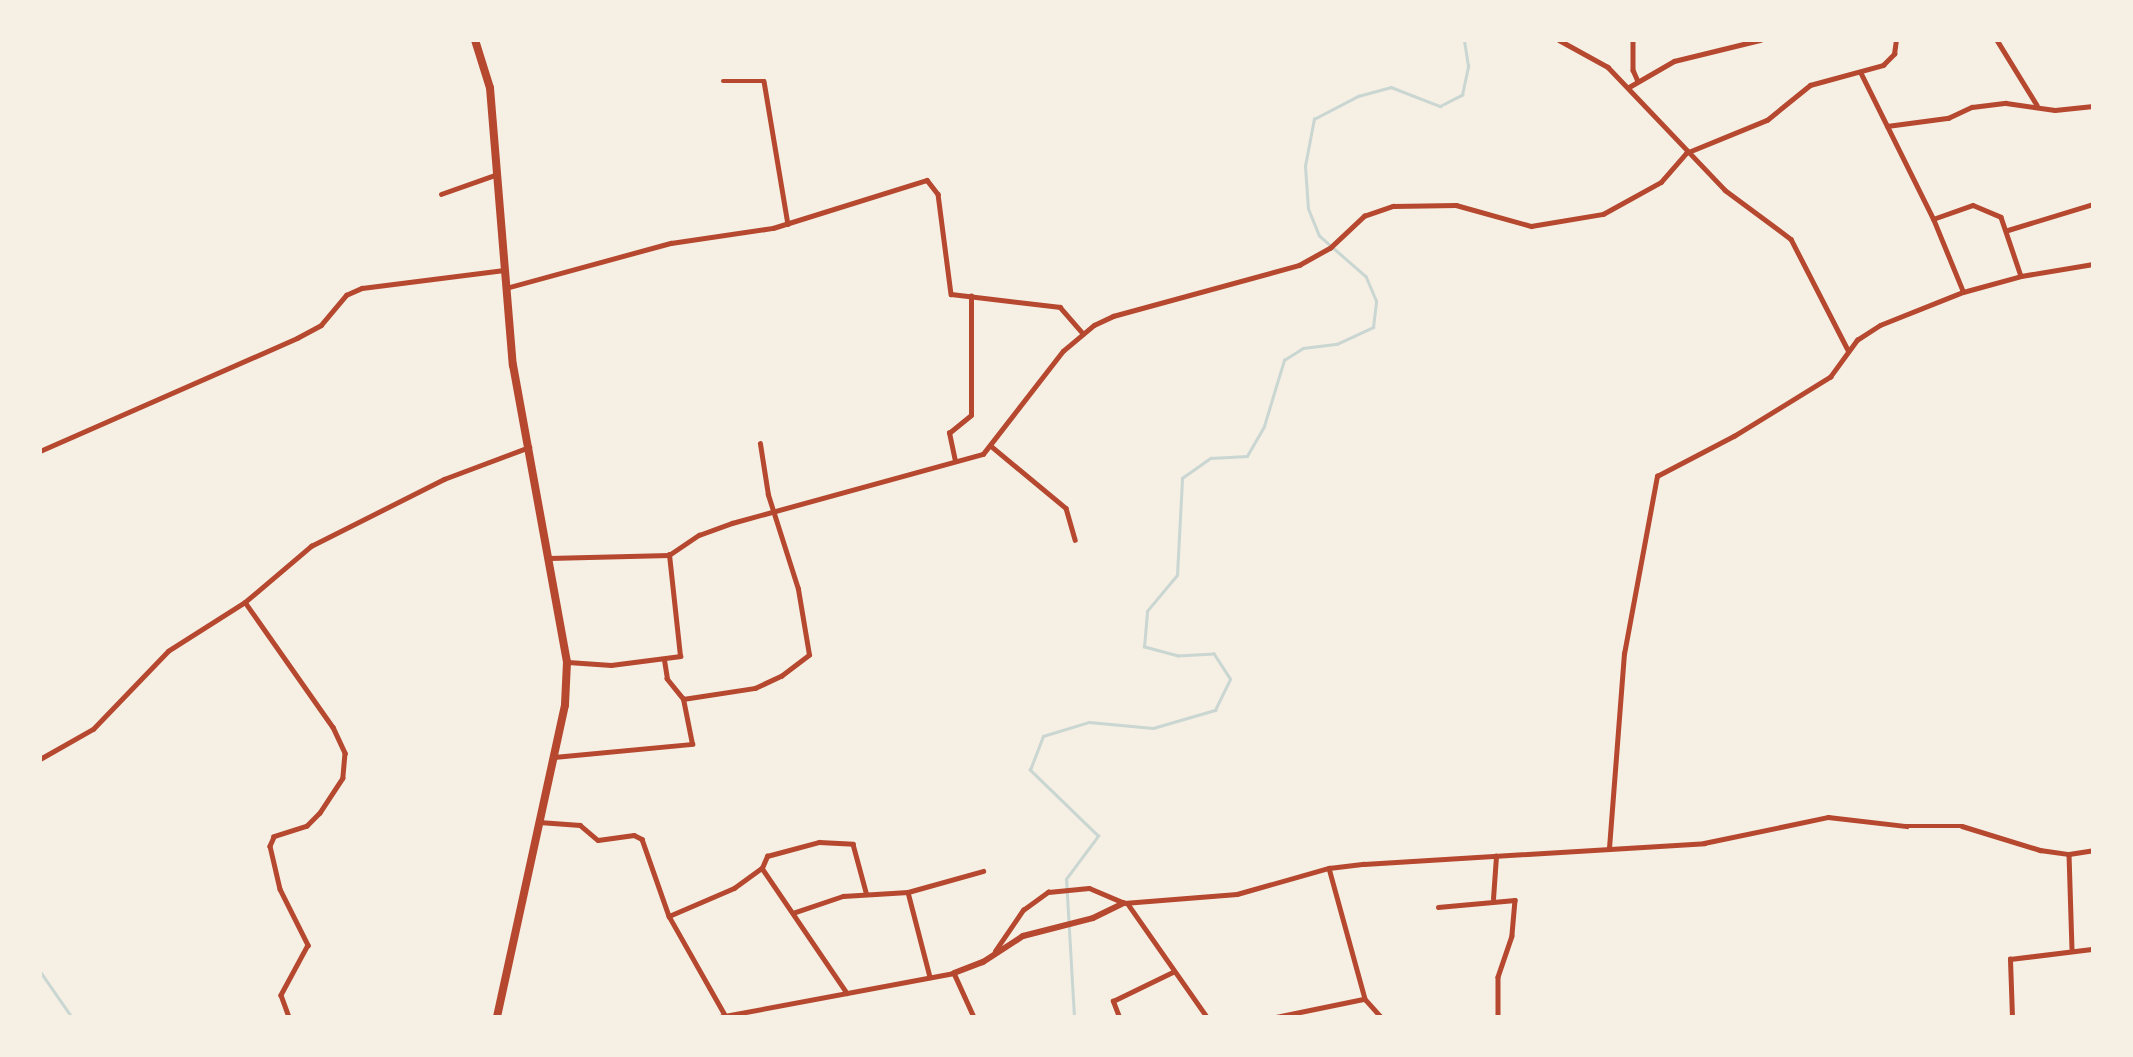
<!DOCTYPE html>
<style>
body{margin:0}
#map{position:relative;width:2133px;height:1057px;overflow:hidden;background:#f6efe4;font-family:"Fira Sans Condensed",sans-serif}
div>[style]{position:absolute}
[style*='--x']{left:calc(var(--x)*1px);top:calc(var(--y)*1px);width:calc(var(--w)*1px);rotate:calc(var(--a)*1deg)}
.stream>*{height:2.5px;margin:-1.25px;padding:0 1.25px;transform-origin:1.25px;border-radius:1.25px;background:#c9d6d2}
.minor>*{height:4.5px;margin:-2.25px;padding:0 2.25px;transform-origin:2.25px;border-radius:2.25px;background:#b5482f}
.tertiary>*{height:5px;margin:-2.5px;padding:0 2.5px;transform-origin:2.5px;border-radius:2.5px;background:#b5482f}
.secondary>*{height:6px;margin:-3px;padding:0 3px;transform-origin:3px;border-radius:3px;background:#b5482f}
.trunk>*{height:8px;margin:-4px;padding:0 4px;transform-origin:4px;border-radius:4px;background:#b5482f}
span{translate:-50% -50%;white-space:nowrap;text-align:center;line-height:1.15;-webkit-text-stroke:5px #f6efe4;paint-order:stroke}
.frame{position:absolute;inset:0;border:42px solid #f6efe4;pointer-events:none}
</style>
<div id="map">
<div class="stream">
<div style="--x:40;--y:971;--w:56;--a:55.2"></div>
<div style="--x:1074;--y:1017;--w:138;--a:-93.3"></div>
<div style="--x:1066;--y:879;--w:54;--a:-53.3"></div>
<div style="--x:1098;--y:836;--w:95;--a:-135.9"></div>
<div style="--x:1030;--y:770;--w:36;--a:-69"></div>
<div style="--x:1043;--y:736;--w:48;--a:-16.9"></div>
<div style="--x:1089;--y:722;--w:64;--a:5.4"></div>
<div style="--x:1153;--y:728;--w:65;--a:-16.2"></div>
<div style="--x:1215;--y:710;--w:34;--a:-64"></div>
<div style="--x:1230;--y:679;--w:30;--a:-123"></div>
<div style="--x:1214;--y:654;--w:36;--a:177"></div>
<div style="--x:1178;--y:656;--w:35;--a:-165"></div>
<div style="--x:1144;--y:647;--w:36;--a:-85"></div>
<div style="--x:1147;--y:611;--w:47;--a:-50.2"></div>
<div style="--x:1177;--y:575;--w:97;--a:-87"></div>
<div style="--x:1182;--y:478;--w:35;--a:-35"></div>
<div style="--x:1211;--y:458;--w:36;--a:-3"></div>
<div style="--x:1247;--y:456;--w:34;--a:-60"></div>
<div style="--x:1264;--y:426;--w:69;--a:-73.1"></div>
<div style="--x:1284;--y:360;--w:22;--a:-32"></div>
<div style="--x:1303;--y:348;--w:34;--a:-7"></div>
<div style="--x:1337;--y:344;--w:40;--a:-25"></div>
<div style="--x:1373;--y:327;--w:26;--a:-83"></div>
<div style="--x:1376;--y:301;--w:26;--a:-113"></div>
<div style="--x:1366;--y:277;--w:62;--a:-138.9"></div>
<div style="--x:1319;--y:236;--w:29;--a:-112"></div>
<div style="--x:1308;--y:209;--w:43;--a:-94"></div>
<div style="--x:1305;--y:166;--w:48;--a:-79.2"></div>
<div style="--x:1314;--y:119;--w:50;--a:-27.6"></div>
<div style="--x:1358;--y:96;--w:34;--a:-15"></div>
<div style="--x:1391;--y:87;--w:53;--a:21.2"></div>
<div style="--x:1440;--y:106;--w:25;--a:-27"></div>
<div style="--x:1462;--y:95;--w:30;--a:-78"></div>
<div style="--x:1468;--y:66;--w:26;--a:-99"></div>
</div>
<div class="minor">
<div style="--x:1559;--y:40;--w:56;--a:28.9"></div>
<div style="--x:1608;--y:67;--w:170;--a:46.4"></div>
<div style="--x:1725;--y:190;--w:82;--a:36.6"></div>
<div style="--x:1791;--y:239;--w:125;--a:62.8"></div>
<div style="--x:1633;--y:40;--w:30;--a:90"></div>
<div style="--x:1633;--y:70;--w:12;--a:66"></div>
<div style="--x:1997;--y:40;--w:76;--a:58.4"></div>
<div style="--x:723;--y:81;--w:41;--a:0"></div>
<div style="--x:764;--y:81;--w:145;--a:80.5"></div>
<div style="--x:1629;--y:87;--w:52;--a:-30"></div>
<div style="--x:1674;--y:61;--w:89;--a:-13.7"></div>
<div style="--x:1887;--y:126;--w:62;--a:-7.5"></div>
<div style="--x:1948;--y:118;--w:26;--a:-25"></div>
<div style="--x:1972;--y:107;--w:34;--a:-7"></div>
<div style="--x:2006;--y:103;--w:49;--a:8.1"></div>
<div style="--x:2055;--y:110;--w:38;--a:-6"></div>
<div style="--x:441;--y:194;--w:57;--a:-19.4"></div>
<div style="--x:1933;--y:219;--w:42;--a:-19.3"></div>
<div style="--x:1973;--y:205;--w:30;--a:23"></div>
<div style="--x:2001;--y:217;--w:62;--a:71.3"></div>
<div style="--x:2008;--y:230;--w:89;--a:-17"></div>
<div style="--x:506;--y:288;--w:171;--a:-15.3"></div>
<div style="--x:671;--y:243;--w:103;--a:-8.4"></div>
<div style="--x:773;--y:228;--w:161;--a:-17.3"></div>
<div style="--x:927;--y:180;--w:18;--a:52"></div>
<div style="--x:938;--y:194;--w:101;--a:82.6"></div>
<div style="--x:951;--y:294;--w:110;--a:6.8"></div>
<div style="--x:1060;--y:307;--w:35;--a:49"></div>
<div style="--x:991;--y:446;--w:97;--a:39.6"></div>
<div style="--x:1066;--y:508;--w:33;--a:74"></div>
<div style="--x:40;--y:451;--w:281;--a:-23.7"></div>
<div style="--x:297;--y:338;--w:27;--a:-28"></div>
<div style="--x:321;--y:325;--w:39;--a:-50"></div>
<div style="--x:346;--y:295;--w:17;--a:-24"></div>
<div style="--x:362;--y:288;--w:143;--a:-7.2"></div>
<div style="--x:955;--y:461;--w:29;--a:-102"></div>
<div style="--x:949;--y:433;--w:28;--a:-39"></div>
<div style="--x:971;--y:415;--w:119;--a:-90"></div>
<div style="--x:549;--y:558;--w:120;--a:-1.4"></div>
<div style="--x:669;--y:555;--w:36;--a:-34"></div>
<div style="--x:699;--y:535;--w:35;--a:-20"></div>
<div style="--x:732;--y:523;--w:260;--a:-15.4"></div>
<div style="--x:983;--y:454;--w:130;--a:-52.2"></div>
<div style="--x:1063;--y:351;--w:40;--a:-40"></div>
<div style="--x:1094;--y:325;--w:21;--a:-25"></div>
<div style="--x:1113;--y:316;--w:193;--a:-15.3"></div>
<div style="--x:1299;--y:265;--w:35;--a:-29"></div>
<div style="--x:1330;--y:248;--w:47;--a:-43.3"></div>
<div style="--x:1364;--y:216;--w:31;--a:-19"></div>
<div style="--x:1393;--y:206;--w:63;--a:-0.9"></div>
<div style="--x:1456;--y:205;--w:78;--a:15.6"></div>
<div style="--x:1531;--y:226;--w:73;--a:-9.5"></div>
<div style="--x:1603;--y:214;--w:66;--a:-28.9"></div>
<div style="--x:1661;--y:182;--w:38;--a:-49"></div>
<div style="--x:1686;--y:153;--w:87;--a:-22.2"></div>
<div style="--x:1767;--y:120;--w:55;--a:-39.1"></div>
<div style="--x:1810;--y:85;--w:76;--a:-15.3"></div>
<div style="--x:1883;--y:65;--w:16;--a:-45"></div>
<div style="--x:1894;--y:54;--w:14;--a:-82"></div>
<div style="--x:245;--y:602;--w:153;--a:54.9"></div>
<div style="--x:333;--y:727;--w:29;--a:65"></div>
<div style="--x:345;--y:753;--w:25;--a:95"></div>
<div style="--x:343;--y:778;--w:42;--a:123.3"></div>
<div style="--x:320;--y:813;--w:18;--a:135"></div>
<div style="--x:307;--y:826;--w:35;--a:162"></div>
<div style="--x:274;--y:837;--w:10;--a:114"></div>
<div style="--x:270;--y:846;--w:44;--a:76.9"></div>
<div style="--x:280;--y:889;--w:63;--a:63.4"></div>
<div style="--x:308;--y:945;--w:57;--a:118.4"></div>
<div style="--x:281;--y:995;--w:23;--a:70"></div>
<div style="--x:568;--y:662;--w:43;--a:4"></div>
<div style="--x:611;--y:665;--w:70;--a:-7.4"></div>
<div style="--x:680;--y:656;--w:102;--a:-96.2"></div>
<div style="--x:683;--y:699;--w:73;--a:-8.7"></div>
<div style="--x:755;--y:688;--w:29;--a:-25"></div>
<div style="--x:781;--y:676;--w:35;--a:-37"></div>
<div style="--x:809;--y:655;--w:67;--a:-99.5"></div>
<div style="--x:798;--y:589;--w:99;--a:-107.7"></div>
<div style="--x:768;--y:495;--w:52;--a:-98.9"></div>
<div style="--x:554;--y:757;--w:139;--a:-5.4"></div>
<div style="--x:692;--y:744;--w:46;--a:-101.3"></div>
<div style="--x:683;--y:699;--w:26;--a:-129"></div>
<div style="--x:667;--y:679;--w:19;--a:-99"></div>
<div style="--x:40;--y:759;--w:61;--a:-29.5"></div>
<div style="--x:93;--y:729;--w:108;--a:-46.1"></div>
<div style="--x:168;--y:651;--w:91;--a:-32.5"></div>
<div style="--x:245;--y:602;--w:87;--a:-40.3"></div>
<div style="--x:311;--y:546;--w:149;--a:-26.7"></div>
<div style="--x:444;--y:479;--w:91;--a:-20.6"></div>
<div style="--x:539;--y:822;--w:41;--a:4.2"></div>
<div style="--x:580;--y:825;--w:23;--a:40"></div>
<div style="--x:598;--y:840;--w:36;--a:-8"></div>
<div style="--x:634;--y:835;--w:9;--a:27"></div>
<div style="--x:642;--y:839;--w:82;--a:70.7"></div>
<div style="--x:669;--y:916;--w:114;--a:60.5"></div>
<div style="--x:1609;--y:848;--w:195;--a:-85.6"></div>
<div style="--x:1624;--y:654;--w:181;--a:-79.5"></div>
<div style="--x:1657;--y:476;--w:87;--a:-27.5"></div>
<div style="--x:1734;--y:436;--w:113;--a:-31.6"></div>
<div style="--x:1830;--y:377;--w:46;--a:-53.9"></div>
<div style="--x:1857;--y:340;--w:27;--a:-33"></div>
<div style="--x:1880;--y:325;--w:89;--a:-21.7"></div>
<div style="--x:1963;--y:292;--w:79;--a:-112.3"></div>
<div style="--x:1933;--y:219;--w:162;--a:-116.4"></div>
<div style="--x:2069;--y:854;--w:94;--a:88.2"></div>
<div style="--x:762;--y:868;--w:151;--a:55.8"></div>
<div style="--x:1329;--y:868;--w:136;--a:74.6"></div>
<div style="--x:1365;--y:999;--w:24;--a:48"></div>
<div style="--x:908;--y:892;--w:88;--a:75.5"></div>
<div style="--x:1493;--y:899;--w:43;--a:-86"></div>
<div style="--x:1124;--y:903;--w:113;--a:-4.6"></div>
<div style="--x:1237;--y:894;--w:96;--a:-15.8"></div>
<div style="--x:1329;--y:868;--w:35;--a:-7"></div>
<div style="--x:1364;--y:864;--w:341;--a:-3.5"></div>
<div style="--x:1704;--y:843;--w:127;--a:-11.8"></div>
<div style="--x:1828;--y:817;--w:79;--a:6.6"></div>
<div style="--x:1906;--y:826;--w:56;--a:0"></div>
<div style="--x:1962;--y:826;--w:82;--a:17.1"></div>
<div style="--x:2040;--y:850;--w:29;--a:8"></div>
<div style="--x:2069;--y:854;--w:24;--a:-9"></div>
<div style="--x:1128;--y:904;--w:138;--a:55"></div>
<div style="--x:1438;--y:907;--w:77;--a:-5.2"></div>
<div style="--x:1515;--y:900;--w:36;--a:95"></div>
<div style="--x:1512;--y:936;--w:43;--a:108.9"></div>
<div style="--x:1498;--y:977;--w:40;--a:90"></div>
<div style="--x:793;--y:913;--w:53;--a:-18.8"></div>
<div style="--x:843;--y:896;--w:65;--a:-3.5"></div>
<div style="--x:908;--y:892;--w:78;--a:-15.6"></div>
<div style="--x:669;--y:916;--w:71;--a:-23.3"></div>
<div style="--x:734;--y:888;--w:34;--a:-36"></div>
<div style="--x:762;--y:868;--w:13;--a:-67"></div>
<div style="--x:767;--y:856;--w:54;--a:-15.1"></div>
<div style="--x:819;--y:842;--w:34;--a:3"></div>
<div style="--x:853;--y:844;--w:50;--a:74.8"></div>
<div style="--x:995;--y:951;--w:50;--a:-55.7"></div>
<div style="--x:1023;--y:910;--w:31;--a:-36"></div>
<div style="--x:954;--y:973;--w:48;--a:65.6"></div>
<div style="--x:1119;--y:1017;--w:17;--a:-111"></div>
<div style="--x:1113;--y:1001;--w:67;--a:-25.8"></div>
<div style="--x:1276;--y:1017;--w:90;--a:-11.6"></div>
<div style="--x:2012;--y:1017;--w:58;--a:-92"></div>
<div style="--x:2010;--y:959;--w:84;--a:-6.9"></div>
</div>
<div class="tertiary">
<div style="--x:1963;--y:292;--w:60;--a:-15.4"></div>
<div style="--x:2021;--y:276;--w:73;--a:-9.5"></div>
<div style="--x:1048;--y:892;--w:41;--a:-5.6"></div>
<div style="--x:1089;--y:888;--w:38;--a:23"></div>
<div style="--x:719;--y:1017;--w:239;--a:-10.6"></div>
</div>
<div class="secondary">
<div style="--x:954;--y:973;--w:31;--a:-21"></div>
<div style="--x:983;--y:962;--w:48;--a:-33"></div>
<div style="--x:1023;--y:936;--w:72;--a:-14.4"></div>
<div style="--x:1093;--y:918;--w:34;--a:-26"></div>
</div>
<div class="trunk">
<div style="--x:475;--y:40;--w:50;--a:72.6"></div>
<div style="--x:490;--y:88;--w:278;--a:85.3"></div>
<div style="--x:513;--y:365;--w:302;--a:79.7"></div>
<div style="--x:567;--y:662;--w:43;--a:92.7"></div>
<div style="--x:565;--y:705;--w:319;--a:102.3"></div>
</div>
<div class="frame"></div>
</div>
